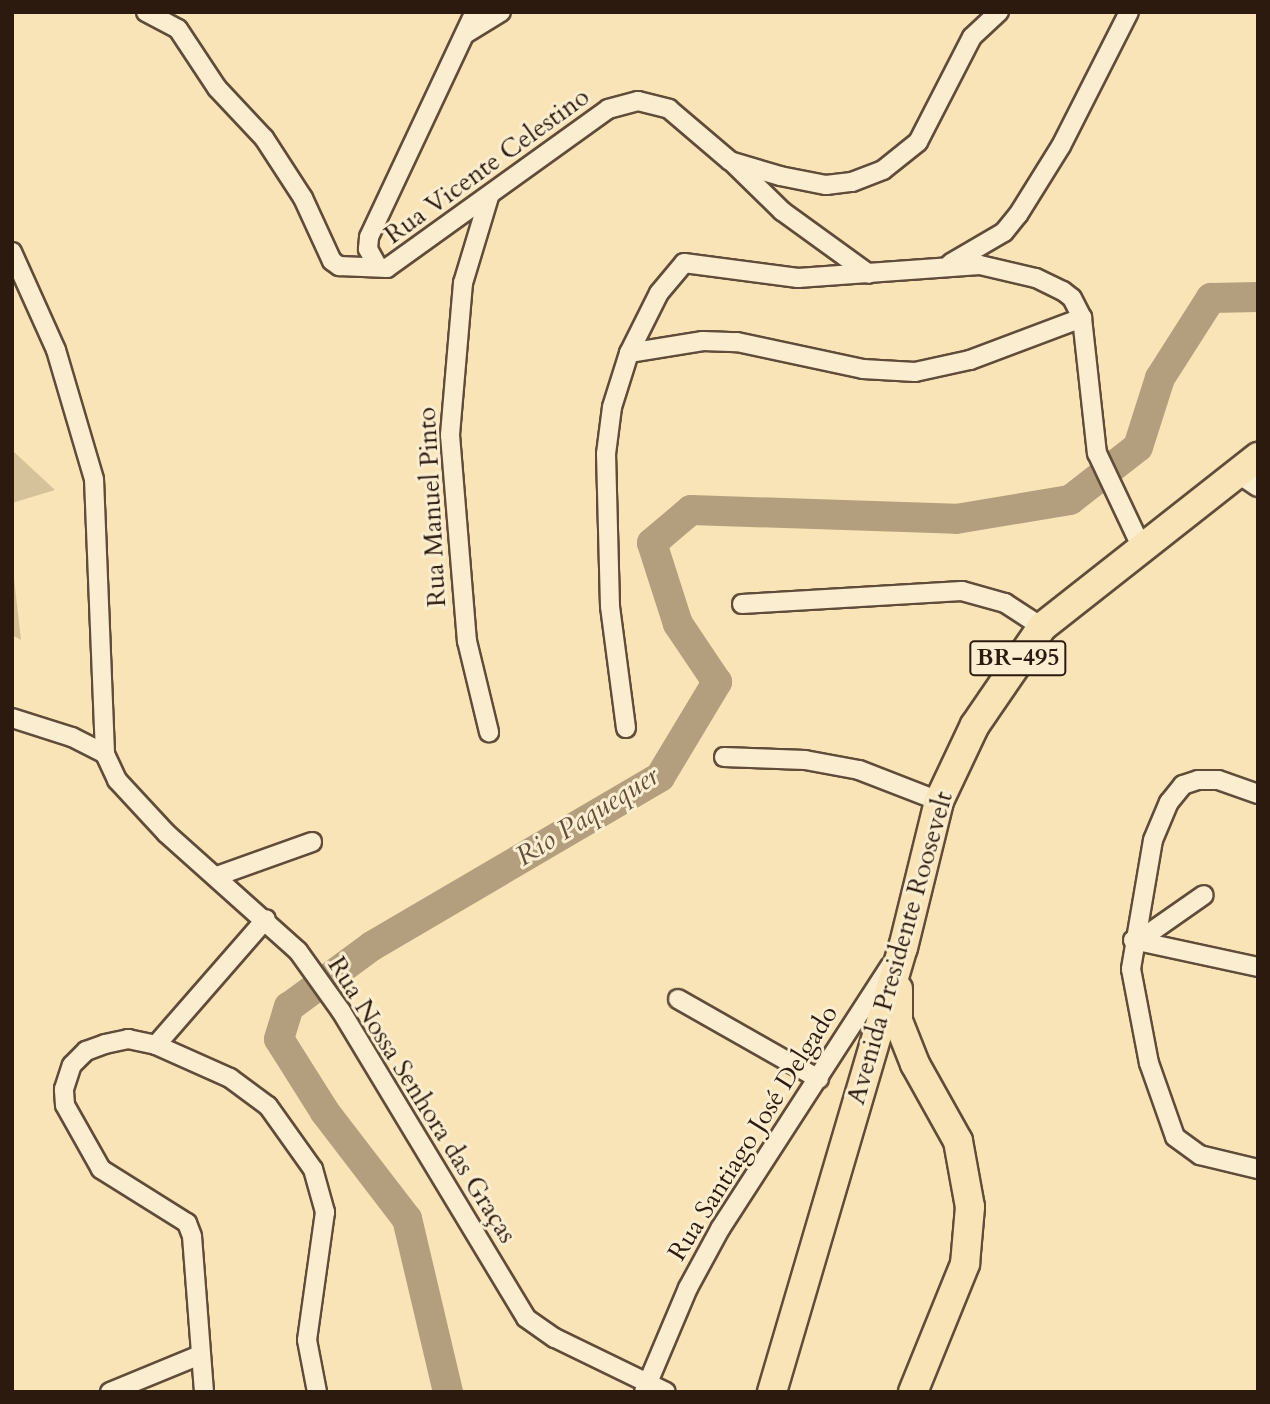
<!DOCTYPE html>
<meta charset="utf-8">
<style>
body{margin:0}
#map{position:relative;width:1270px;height:1404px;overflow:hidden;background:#f8e4b6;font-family:Cardo,serif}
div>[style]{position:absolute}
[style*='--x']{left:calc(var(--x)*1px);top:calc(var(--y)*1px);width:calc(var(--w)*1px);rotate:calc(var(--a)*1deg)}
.green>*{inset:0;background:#d5c29a}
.river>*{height:30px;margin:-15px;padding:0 15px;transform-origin:15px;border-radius:15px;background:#b39f7d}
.roads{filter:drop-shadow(2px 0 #604c39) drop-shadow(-2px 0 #604c39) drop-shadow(0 2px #604c39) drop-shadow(0 -2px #604c39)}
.street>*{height:18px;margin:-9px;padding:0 9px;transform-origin:9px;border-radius:9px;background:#faedd0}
.primary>*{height:28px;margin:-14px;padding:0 14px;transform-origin:14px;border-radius:14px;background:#f8e4b6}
span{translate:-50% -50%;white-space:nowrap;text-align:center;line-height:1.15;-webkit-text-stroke:6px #faedd0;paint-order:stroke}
.shield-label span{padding:2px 5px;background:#faedd0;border:2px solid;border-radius:5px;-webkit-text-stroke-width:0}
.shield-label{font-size:24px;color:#2d1a0f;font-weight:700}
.street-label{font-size:26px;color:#2d1a0f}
.water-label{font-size:28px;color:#634f3b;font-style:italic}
.frame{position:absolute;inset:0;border:14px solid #2d1a0f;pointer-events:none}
</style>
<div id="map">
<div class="green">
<div style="clip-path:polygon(12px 450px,14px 452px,55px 490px,12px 503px)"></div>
<div style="clip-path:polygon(12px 561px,21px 640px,12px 635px)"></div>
</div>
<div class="river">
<div style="--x:448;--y:1392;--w:178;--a:-103.3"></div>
<div style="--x:407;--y:1219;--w:135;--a:-127.5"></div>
<div style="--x:325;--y:1112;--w:86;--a:-122.2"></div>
<div style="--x:279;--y:1039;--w:34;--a:-73"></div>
<div style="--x:289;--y:1007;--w:103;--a:-36.3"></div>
<div style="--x:372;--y:946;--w:334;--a:-30.4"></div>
<div style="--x:660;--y:777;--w:111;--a:-59"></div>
<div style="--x:717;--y:682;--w:70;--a:-123.9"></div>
<div style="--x:678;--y:624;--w:85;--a:-107.8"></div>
<div style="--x:652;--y:543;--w:51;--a:-40.2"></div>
<div style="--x:691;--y:510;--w:265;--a:1.9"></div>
<div style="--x:956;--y:519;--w:116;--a:-9.5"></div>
<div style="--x:1070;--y:500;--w:86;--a:-37.9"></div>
<div style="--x:1138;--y:447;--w:72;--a:-72.3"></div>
<div style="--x:1160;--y:378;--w:95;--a:-57.5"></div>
<div style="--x:1211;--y:298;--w:47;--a:-1.2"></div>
</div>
<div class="roads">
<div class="street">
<div style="--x:146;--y:12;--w:36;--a:28"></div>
<div style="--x:178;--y:29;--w:71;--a:56.5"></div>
<div style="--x:217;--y:88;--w:69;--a:46.8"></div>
<div style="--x:264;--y:138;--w:72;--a:57"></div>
<div style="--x:303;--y:198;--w:69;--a:65.3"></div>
<div style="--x:332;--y:261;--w:9;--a:36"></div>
<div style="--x:339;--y:266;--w:48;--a:2.4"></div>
<div style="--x:387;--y:268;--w:272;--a:-35.7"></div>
<div style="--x:608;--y:109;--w:31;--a:-15"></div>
<div style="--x:638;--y:101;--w:32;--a:14"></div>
<div style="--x:669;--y:109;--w:80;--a:40.4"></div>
<div style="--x:730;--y:161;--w:52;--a:16.7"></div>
<div style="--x:780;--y:176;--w:47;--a:11.1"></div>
<div style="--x:826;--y:185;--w:26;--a:-7"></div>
<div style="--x:852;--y:182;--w:33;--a:-21"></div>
<div style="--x:883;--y:170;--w:45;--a:-38.7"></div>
<div style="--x:918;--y:142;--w:118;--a:-62.8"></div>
<div style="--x:972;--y:37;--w:37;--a:-43"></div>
<div style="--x:465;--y:34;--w:42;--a:-31.4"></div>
<div style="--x:733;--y:163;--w:69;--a:44.4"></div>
<div style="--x:782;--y:211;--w:107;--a:35.9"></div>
<div style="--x:489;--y:197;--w:90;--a:106.8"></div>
<div style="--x:463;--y:283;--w:153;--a:94.9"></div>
<div style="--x:450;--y:435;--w:207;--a:85.3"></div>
<div style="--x:467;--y:641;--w:94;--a:76.4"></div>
<div style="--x:12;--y:252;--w:107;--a:65.8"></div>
<div style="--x:56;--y:350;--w:134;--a:73.6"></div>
<div style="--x:94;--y:479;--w:275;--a:87.7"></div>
<div style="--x:105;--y:754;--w:29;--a:65"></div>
<div style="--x:117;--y:780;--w:72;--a:47.2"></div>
<div style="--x:166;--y:833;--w:177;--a:41.8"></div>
<div style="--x:298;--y:951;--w:74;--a:54.4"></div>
<div style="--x:341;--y:1011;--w:358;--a:58.9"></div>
<div style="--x:526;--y:1318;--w:35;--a:35"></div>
<div style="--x:555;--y:1338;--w:123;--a:25.9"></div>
<div style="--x:951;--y:263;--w:61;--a:-30.3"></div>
<div style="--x:1004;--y:232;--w:22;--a:-51"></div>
<div style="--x:1018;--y:215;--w:81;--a:-58.1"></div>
<div style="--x:1061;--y:146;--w:150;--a:-63.1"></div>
<div style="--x:378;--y:267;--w:21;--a:-119"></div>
<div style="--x:368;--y:249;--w:12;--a:-85"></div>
<div style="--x:369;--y:237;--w:249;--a:-64.8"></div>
<div style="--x:629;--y:353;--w:75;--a:-9.2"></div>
<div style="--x:703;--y:341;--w:34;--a:2"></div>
<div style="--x:737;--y:342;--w:129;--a:12.1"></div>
<div style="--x:863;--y:369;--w:52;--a:3.3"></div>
<div style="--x:915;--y:372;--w:56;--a:-12.3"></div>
<div style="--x:970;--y:360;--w:120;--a:-20.6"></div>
<div style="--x:1237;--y:473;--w:25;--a:34"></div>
<div style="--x:742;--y:604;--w:220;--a:-3.4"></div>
<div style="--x:962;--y:591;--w:45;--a:15.6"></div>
<div style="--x:1005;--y:603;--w:44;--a:33"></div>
<div style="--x:12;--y:718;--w:63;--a:17.6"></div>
<div style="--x:72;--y:737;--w:37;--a:27"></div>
<div style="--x:626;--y:728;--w:123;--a:-97.5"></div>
<div style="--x:610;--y:606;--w:152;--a:-91.5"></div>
<div style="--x:606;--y:454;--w:47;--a:-82.7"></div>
<div style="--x:612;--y:407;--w:57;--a:-72.5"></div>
<div style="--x:629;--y:353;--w:67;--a:-63.4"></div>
<div style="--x:659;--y:293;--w:39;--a:-50"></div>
<div style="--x:684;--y:263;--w:115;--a:7.5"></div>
<div style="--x:798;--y:278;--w:182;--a:-4.1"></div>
<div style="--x:980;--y:265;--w:57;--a:13.1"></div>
<div style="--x:1036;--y:278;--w:30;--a:26"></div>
<div style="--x:1063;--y:291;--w:11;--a:38"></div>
<div style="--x:1072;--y:298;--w:22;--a:63"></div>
<div style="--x:1082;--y:318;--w:136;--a:83.7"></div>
<div style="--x:1097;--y:453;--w:103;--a:64.7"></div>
<div style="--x:724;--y:757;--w:81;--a:2.1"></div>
<div style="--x:805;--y:760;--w:55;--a:10.5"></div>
<div style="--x:859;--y:770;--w:86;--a:21.2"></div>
<div style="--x:1258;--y:794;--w:42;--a:-160.7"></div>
<div style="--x:1218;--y:780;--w:20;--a:180"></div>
<div style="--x:1198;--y:780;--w:16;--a:162"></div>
<div style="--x:1183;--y:785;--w:22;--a:129"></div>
<div style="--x:1169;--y:802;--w:41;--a:112.8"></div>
<div style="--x:1153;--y:840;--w:131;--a:99.7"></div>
<div style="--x:1131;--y:969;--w:96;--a:79.2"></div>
<div style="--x:1149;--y:1063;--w:78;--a:70.6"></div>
<div style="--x:1175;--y:1137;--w:31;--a:36"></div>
<div style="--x:1200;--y:1155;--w:60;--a:13.6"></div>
<div style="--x:217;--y:876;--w:101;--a:-19.7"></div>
<div style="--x:1133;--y:940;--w:128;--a:12.2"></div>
<div style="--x:1138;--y:941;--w:80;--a:-34.9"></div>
<div style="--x:678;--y:999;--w:162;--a:29.6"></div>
<div style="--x:156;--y:1045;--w:167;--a:-48.9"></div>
<div style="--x:110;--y:1392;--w:97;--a:-22.3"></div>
<div style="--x:204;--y:1392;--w:156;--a:-94.4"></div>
<div style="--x:192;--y:1236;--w:14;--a:-111"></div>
<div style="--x:187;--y:1223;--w:102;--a:-147.9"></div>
<div style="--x:101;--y:1169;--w:73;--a:-119.4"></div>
<div style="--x:65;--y:1105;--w:16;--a:-94"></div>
<div style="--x:64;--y:1089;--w:25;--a:-72"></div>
<div style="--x:72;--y:1065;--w:20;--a:-45"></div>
<div style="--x:86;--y:1051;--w:20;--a:-20"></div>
<div style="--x:105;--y:1044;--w:24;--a:-12"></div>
<div style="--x:128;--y:1039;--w:29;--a:12"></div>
<div style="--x:156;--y:1045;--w:81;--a:24"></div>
<div style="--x:230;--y:1078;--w:47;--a:36.4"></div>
<div style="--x:268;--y:1106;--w:77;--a:54.5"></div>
<div style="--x:313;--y:1169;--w:45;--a:74.4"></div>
<div style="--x:325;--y:1212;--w:129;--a:98"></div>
<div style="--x:307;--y:1340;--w:53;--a:79.1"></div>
<div style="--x:644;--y:1392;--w:113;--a:-67.1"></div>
<div style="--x:688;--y:1288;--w:67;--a:-61.5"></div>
<div style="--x:720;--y:1229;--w:313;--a:-57.1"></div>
</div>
<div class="primary">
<div style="--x:898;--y:989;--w:32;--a:90"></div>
<div style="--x:898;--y:1021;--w:46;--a:68.4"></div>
<div style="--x:915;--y:1064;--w:88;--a:60.8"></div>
<div style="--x:958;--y:1141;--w:67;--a:79.7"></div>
<div style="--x:970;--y:1207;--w:57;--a:95"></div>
<div style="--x:965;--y:1264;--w:138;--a:112.1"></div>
<div style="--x:772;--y:1392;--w:463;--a:-73.6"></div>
<div style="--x:903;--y:948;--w:151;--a:-76.2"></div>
<div style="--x:939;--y:801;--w:84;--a:-64.7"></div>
<div style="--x:975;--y:725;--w:119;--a:-55.6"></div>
<div style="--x:1042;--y:627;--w:275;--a:-38.2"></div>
</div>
</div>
<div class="shield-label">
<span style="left:1018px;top:658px">BR-495</span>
</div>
<div class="street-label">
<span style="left:487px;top:166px;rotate:-36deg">Rua Vicente Celestino</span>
<span style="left:432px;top:507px;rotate:-93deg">Rua Manuel Pinto</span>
<span style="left:900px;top:948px;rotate:-74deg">Avenida Presidente Roosevelt</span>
<span style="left:422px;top:1100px;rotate:58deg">Rua Nossa Senhora das Graças</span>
<span style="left:753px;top:1133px;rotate:-58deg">Rua Santiago José Delgado</span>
</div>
<div class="water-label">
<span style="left:587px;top:816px;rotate:-32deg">Rio Paquequer</span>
</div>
<div class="frame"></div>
</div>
